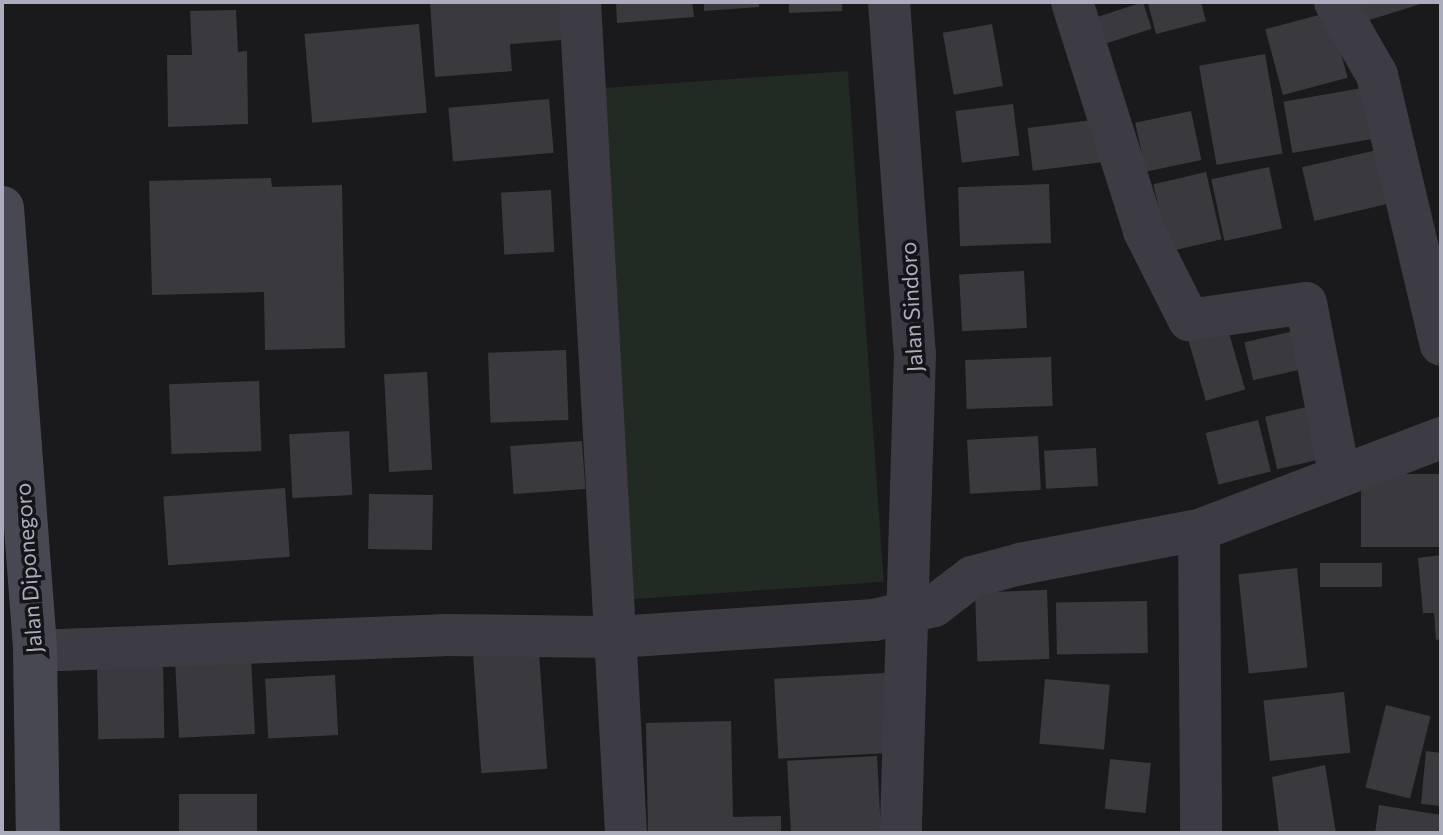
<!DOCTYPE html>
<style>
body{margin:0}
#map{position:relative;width:1443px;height:835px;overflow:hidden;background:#1a1a1c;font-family:Commissioner,sans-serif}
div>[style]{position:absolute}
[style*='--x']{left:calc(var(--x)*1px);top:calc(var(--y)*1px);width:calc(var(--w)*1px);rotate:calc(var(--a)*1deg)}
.green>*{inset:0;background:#212b24;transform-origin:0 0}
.building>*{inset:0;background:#3a3a3e;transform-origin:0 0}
.street>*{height:42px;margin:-21px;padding:0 21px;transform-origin:21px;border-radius:21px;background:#3d3c44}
.secondary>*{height:44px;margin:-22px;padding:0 22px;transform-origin:22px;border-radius:22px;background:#484852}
span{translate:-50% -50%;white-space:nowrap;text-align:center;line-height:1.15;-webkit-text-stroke:7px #151517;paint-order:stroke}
.street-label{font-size:22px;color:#abadbd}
.frame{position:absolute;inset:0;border:4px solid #abadbd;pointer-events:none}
</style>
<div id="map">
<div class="green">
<div style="left:848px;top:71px;width:512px;height:263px;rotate:86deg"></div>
</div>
<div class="building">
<div style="clip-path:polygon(430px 2px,560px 2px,563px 40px,510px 44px,512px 71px,435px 77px)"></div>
<div style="clip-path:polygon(616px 2px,692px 2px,694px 17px,617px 23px)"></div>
<div style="clip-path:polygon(704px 2px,759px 2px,759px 7px,704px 11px)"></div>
<div style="clip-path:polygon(789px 2px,842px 2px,842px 11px,789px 13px)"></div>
<div style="left:1143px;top:2px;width:28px;height:49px;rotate:72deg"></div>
<div style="clip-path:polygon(1201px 2px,1206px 21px,1156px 34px,1148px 3px)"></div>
<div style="clip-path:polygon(1342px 2px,1424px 2px,1424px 3px,1350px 26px)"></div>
<div style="clip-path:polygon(236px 10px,238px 52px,247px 51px,248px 124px,168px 127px,167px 55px,192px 55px,190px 11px)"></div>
<div style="left:1330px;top:12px;width:68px;height:67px;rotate:75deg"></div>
<div style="left:419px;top:24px;width:89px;height:115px;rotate:85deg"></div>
<div style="left:992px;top:24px;width:63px;height:50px;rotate:80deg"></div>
<div style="left:1265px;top:54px;width:101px;height:67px;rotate:80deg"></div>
<div style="left:1379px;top:85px;width:52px;height:97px;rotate:80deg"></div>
<div style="left:549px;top:99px;width:54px;height:101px;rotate:85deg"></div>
<div style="left:1013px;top:104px;width:52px;height:58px;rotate:83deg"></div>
<div style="left:1191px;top:111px;width:50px;height:57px;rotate:78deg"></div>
<div style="left:1101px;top:119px;width:43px;height:74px;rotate:83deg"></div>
<div style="left:1377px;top:150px;width:55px;height:77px;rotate:77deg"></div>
<div style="left:1269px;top:167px;width:63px;height:59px;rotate:78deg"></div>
<div style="left:1206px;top:172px;width:69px;height:54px;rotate:77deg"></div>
<div style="clip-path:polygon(271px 178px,272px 187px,342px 185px,345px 348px,265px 350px,264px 292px,152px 295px,149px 181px)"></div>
<div style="left:1049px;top:184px;width:59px;height:91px;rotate:88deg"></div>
<div style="left:551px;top:190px;width:62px;height:50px;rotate:87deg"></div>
<div style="left:1024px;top:271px;width:57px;height:65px;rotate:87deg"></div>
<div style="left:1227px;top:326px;width:66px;height:41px;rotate:74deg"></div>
<div style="left:1298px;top:330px;width:39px;height:55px;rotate:77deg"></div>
<div style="left:566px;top:350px;width:70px;height:78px;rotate:88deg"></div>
<div style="left:1051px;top:357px;width:49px;height:86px;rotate:88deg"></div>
<div style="left:427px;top:372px;width:98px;height:43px;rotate:87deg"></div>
<div style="left:259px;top:381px;width:70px;height:90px;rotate:88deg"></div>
<div style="left:1307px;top:407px;width:54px;height:43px;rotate:77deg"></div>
<div style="left:1258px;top:420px;width:53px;height:54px;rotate:76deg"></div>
<div style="left:349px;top:431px;width:64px;height:60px;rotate:87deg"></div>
<div style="left:1038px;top:436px;width:54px;height:71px;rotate:87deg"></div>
<div style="left:582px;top:441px;width:48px;height:72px;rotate:86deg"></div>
<div style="left:1096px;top:448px;width:38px;height:52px;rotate:87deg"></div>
<div style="left:1441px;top:474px;width:73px;height:80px;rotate:90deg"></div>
<div style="left:285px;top:488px;width:69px;height:122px;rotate:86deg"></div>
<div style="left:369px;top:494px;width:64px;height:55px;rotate:1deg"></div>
<div style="clip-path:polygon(1441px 555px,1441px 639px,1436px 640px,1434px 613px,1423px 613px,1418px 558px)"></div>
<div style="left:1382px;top:563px;width:24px;height:62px;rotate:90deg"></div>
<div style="left:1297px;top:568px;width:100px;height:59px;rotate:84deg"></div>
<div style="left:1047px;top:590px;width:69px;height:72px;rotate:88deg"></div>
<div style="left:1147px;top:601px;width:52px;height:91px;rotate:89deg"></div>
<div style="left:539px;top:652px;width:117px;height:66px;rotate:86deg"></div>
<div style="left:251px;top:658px;width:76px;height:76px;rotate:87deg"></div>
<div style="left:163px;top:661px;width:77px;height:66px;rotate:89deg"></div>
<div style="left:886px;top:673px;width:80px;height:112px;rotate:87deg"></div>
<div style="left:335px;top:675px;width:60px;height:70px;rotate:87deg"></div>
<div style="left:1045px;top:679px;width:65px;height:65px;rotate:5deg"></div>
<div style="left:1344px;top:692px;width:61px;height:81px;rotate:84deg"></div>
<div style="left:1386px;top:705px;width:46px;height:85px;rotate:14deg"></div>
<div style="clip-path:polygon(731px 721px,733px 817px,781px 816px,781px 833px,648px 833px,646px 723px)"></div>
<div style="clip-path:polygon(1426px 751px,1441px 753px,1441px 806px,1421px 804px)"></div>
<div style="left:877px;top:756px;width:77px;height:90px;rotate:87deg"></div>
<div style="left:1110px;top:759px;width:41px;height:50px;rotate:6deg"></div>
<div style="clip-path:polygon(1325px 765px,1336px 833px,1279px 833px,1272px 777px)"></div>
<div style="left:257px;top:794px;width:39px;height:78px;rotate:90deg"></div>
<div style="clip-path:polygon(1379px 805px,1441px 815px,1441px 833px,1375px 833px)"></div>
</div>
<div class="street">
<div style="--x:580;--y:2;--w:832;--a:86.83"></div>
<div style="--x:889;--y:2;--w:352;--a:85.8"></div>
<div style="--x:915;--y:353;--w:480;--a:91.7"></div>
<div style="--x:1072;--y:2;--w:240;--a:72.5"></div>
<div style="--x:1144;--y:231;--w:100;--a:63.2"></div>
<div style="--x:1189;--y:320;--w:118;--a:-8.3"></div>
<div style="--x:1306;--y:303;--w:172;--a:79"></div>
<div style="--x:1335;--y:2;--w:84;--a:60.1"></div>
<div style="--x:1377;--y:75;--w:277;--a:76.7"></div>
<div style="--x:1199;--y:530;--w:303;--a:89.6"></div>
<div style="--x:35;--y:651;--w:408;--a:-2.2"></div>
<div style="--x:443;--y:635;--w:174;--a:0.7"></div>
<div style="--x:617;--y:637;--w:258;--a:-3.8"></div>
<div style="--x:874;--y:620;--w:62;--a:-13.1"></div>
<div style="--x:934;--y:606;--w:48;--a:-37.3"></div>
<div style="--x:972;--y:577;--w:50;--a:-15.2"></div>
<div style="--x:1020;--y:564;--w:182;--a:-10.8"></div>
<div style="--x:1199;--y:530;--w:259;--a:-20.8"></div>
</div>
<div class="secondary">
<div style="--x:2;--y:208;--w:444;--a:85.7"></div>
<div style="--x:35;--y:651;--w:182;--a:89.1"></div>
</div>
<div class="street-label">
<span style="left:911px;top:307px;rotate:-93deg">Jalan Sindoro</span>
<span style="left:28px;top:568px;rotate:-94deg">Jalan Diponegoro</span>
</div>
<div class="frame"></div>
</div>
